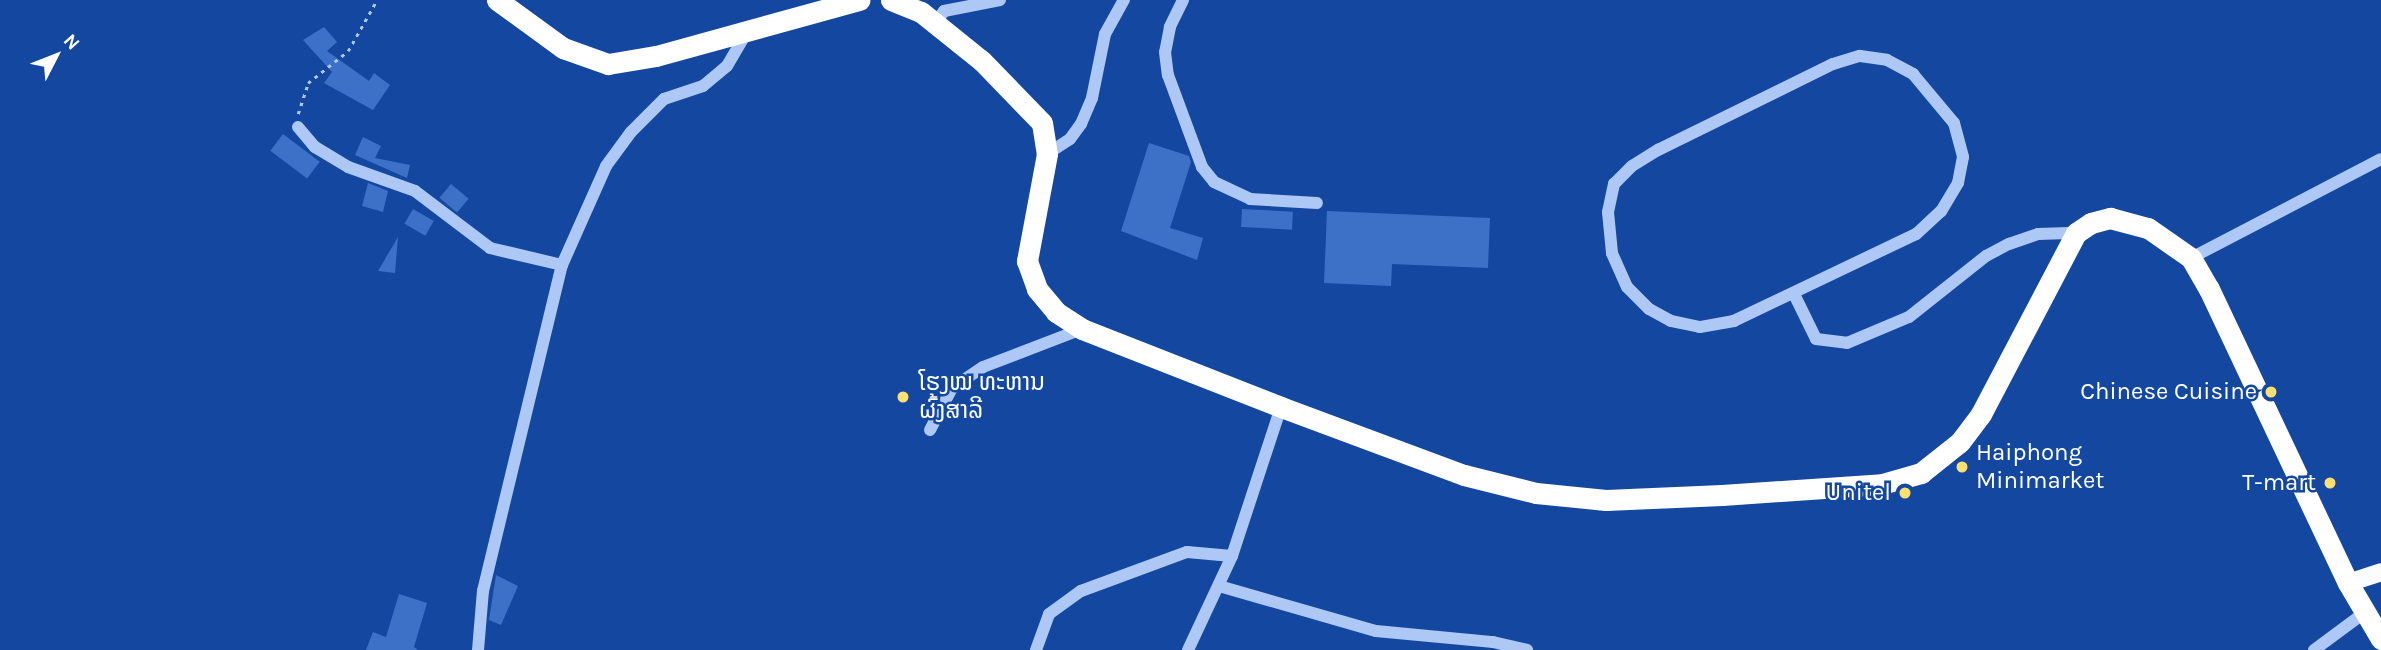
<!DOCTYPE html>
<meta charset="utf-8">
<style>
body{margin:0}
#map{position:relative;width:2381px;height:650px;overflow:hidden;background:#1448a0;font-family:Karla,"Noto Sans Lao",sans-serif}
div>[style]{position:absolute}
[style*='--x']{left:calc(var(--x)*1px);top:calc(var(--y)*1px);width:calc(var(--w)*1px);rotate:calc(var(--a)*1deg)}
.building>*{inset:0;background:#3d71c7;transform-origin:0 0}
.path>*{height:2.5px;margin-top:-1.25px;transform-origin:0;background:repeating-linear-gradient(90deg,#adc8f4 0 3.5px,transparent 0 8.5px)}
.minor>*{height:12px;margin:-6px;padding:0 6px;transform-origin:6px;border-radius:6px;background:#adc8f4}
.major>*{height:18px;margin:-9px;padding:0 9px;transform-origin:9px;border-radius:9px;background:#fafcff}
.highway>*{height:21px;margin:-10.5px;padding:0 10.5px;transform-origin:10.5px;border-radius:10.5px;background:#fff}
.dots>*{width:19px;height:19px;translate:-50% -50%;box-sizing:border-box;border:4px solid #1448a0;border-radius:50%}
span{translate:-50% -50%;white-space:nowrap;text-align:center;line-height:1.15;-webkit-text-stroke:5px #1448a0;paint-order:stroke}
.poi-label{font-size:24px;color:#fff}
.left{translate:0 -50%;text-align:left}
.right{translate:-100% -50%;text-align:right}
.north{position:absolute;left:21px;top:21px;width:70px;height:70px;-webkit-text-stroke:5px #1448a0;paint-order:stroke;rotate:48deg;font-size:19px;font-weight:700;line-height:28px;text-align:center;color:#fff}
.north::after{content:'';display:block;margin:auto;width:24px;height:32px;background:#fff;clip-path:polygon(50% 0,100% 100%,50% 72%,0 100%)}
</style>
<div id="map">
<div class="building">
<div style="clip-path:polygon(324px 27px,337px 42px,327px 51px,369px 81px,374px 73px,390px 85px,373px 110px,324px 83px,332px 72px,303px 40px)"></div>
<div style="left:283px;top:134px;width:46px;height:21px;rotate:37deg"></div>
<div style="clip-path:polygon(363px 137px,381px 146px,375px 158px,410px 165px,407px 178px,355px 155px)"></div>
<div style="clip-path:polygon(1149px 143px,1189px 156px,1191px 162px,1170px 228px,1203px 238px,1197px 260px,1121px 231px)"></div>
<div style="clip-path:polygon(368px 183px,388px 191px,383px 212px,362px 206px)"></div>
<div style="left:451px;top:184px;width:23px;height:18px;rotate:40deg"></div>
<div style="left:413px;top:209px;width:24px;height:17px;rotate:30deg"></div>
<div style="left:1242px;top:209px;width:51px;height:18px;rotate:3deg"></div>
<div style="clip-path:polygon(1327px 211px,1490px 218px,1488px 268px,1392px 264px,1391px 286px,1324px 283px)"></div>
<div style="clip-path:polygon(398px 237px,395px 273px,378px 271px)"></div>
<div style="clip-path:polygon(496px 575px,518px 586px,501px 625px,489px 620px)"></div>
<div style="clip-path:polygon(399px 594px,427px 603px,414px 647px,418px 650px,366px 650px,373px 632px,386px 637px)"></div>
</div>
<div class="path">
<div style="--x:298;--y:114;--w:33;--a:-72"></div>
<div style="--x:308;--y:83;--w:51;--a:-38.7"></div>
<div style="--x:348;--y:51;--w:59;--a:-60.4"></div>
</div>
<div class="minor">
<div style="--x:1183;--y:0;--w:30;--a:116"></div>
<div style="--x:1170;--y:27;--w:25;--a:101"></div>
<div style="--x:1165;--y:52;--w:23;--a:83"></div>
<div style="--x:1168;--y:75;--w:98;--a:69.7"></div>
<div style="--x:1202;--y:167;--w:19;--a:51"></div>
<div style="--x:1214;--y:182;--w:40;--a:25"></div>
<div style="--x:1250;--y:199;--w:67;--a:3.4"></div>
<div style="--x:935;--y:23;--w:15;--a:-53"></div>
<div style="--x:944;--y:11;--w:57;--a:-11.1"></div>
<div style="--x:1860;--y:56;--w:27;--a:8"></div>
<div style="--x:1887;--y:60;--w:30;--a:28"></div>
<div style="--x:1913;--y:74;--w:64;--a:50.1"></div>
<div style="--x:1954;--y:123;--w:35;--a:75"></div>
<div style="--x:1963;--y:157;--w:26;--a:101"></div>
<div style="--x:1958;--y:183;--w:33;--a:121"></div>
<div style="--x:1941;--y:211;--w:34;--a:137"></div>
<div style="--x:1916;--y:234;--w:202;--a:154.5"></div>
<div style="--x:1734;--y:321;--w:35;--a:170"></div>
<div style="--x:1700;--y:327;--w:30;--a:-168"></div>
<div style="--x:1671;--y:321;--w:25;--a:-151"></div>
<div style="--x:1649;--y:309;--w:31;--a:-135"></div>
<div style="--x:1627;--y:287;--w:37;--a:-114"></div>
<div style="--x:1612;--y:253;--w:41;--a:-95.6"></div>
<div style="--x:1608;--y:212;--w:29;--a:-78"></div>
<div style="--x:1614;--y:184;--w:25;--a:-45"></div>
<div style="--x:1632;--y:166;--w:31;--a:-32"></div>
<div style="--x:1658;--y:150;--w:195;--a:-26.2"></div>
<div style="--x:1833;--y:64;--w:28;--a:-17"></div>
<div style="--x:298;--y:127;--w:26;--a:50"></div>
<div style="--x:315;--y:147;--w:39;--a:31"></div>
<div style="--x:348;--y:167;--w:71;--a:19.7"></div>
<div style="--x:415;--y:191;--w:94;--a:37.2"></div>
<div style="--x:490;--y:248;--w:74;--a:13.3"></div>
<div style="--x:1047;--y:154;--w:27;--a:-33"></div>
<div style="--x:1070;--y:139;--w:19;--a:-54"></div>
<div style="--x:1081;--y:124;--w:28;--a:-67"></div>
<div style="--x:1092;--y:98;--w:65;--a:-78.5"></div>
<div style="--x:1105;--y:34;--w:39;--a:-61"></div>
<div style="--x:2191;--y:258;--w:214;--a:-27.5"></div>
<div style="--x:1794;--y:294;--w:50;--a:63.9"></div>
<div style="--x:1816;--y:339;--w:31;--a:7"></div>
<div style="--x:1847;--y:343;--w:67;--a:-22.8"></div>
<div style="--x:1909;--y:317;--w:98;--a:-38.4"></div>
<div style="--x:1986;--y:256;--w:26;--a:-28"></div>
<div style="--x:2009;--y:244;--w:31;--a:-19"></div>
<div style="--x:2038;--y:234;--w:38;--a:-2"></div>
<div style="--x:930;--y:430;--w:47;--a:-62.4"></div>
<div style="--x:952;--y:388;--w:37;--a:-34"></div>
<div style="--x:983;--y:367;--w:106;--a:-21"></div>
<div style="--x:1219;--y:586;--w:163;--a:16"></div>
<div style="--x:1376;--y:631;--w:118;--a:5.4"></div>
<div style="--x:1493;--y:642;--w:35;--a:13"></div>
<div style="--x:478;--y:650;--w:59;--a:-85.2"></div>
<div style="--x:483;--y:591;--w:335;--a:-76.4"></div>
<div style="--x:562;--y:265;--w:108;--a:-66"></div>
<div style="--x:606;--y:166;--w:42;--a:-53.7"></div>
<div style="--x:631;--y:132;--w:47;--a:-45"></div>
<div style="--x:664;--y:99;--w:41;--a:-18.4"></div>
<div style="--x:703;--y:86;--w:31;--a:-40"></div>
<div style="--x:727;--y:66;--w:42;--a:-59.7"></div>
<div style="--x:1036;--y:650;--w:38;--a:-70"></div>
<div style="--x:1049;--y:614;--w:39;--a:-36"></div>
<div style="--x:1081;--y:591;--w:113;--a:-20.2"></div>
<div style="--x:1187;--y:552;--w:45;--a:5.1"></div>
<div style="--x:1188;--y:650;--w:104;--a:-64.9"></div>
<div style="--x:1232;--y:556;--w:157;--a:-71.8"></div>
<div style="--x:2314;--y:650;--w:62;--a:-36.5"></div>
</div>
<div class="major">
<div style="--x:2348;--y:583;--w:35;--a:-18"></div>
</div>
<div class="highway">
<div style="--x:497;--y:0;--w:82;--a:36"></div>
<div style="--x:563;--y:48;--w:48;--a:19.6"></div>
<div style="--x:608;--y:64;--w:49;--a:-9.5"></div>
<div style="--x:656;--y:56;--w:211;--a:-15.4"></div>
<div style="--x:891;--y:0;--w:32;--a:22"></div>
<div style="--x:921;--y:12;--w:78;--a:38.8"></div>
<div style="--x:982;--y:61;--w:86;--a:45.9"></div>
<div style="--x:1042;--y:123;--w:31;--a:81"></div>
<div style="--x:1047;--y:154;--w:109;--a:100.6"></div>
<div style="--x:1027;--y:261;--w:30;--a:70"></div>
<div style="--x:1037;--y:289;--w:30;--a:50"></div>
<div style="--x:1056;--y:312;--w:31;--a:33"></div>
<div style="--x:1082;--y:329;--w:214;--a:21.4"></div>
<div style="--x:1281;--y:407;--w:195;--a:20.4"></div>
<div style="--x:1464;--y:475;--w:74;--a:14"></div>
<div style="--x:1536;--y:493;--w:70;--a:5.7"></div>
<div style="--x:1606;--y:500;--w:116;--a:-2.5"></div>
<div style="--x:1722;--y:495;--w:160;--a:-3.9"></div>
<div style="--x:1882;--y:484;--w:41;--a:-15.8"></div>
<div style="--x:1921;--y:473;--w:50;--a:-38.5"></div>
<div style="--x:1960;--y:442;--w:35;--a:-53"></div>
<div style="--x:1981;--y:414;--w:204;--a:-62.3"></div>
<div style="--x:2076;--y:233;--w:18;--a:-34"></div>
<div style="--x:2091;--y:223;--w:20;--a:-15"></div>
<div style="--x:2110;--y:218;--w:39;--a:15"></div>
<div style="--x:2148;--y:228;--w:52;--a:34.9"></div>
<div style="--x:2191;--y:258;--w:36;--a:60"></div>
<div style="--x:2209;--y:289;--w:325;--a:64.7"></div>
<div style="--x:2348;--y:583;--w:65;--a:59.5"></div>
</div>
<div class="dots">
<div style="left:2271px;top:392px;background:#ffdf70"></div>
<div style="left:903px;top:397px;background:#ffdf70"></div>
<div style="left:1962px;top:467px;background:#ffdf70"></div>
<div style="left:2330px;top:483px;background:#ffdf70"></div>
<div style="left:1905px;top:493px;background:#ffdf70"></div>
</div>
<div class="poi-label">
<span class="left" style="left:919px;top:397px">ໂຮງໝ ທະຫານ<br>ຜົ້ງສາລີ</span>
<span class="right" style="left:2257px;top:392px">Chinese Cuisine</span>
<span class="left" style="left:1976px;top:467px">Haiphong<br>Minimarket</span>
<span class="right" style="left:2316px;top:483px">T-mart</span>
<span class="right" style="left:1891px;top:493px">Unitel</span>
</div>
<div class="north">N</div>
</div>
